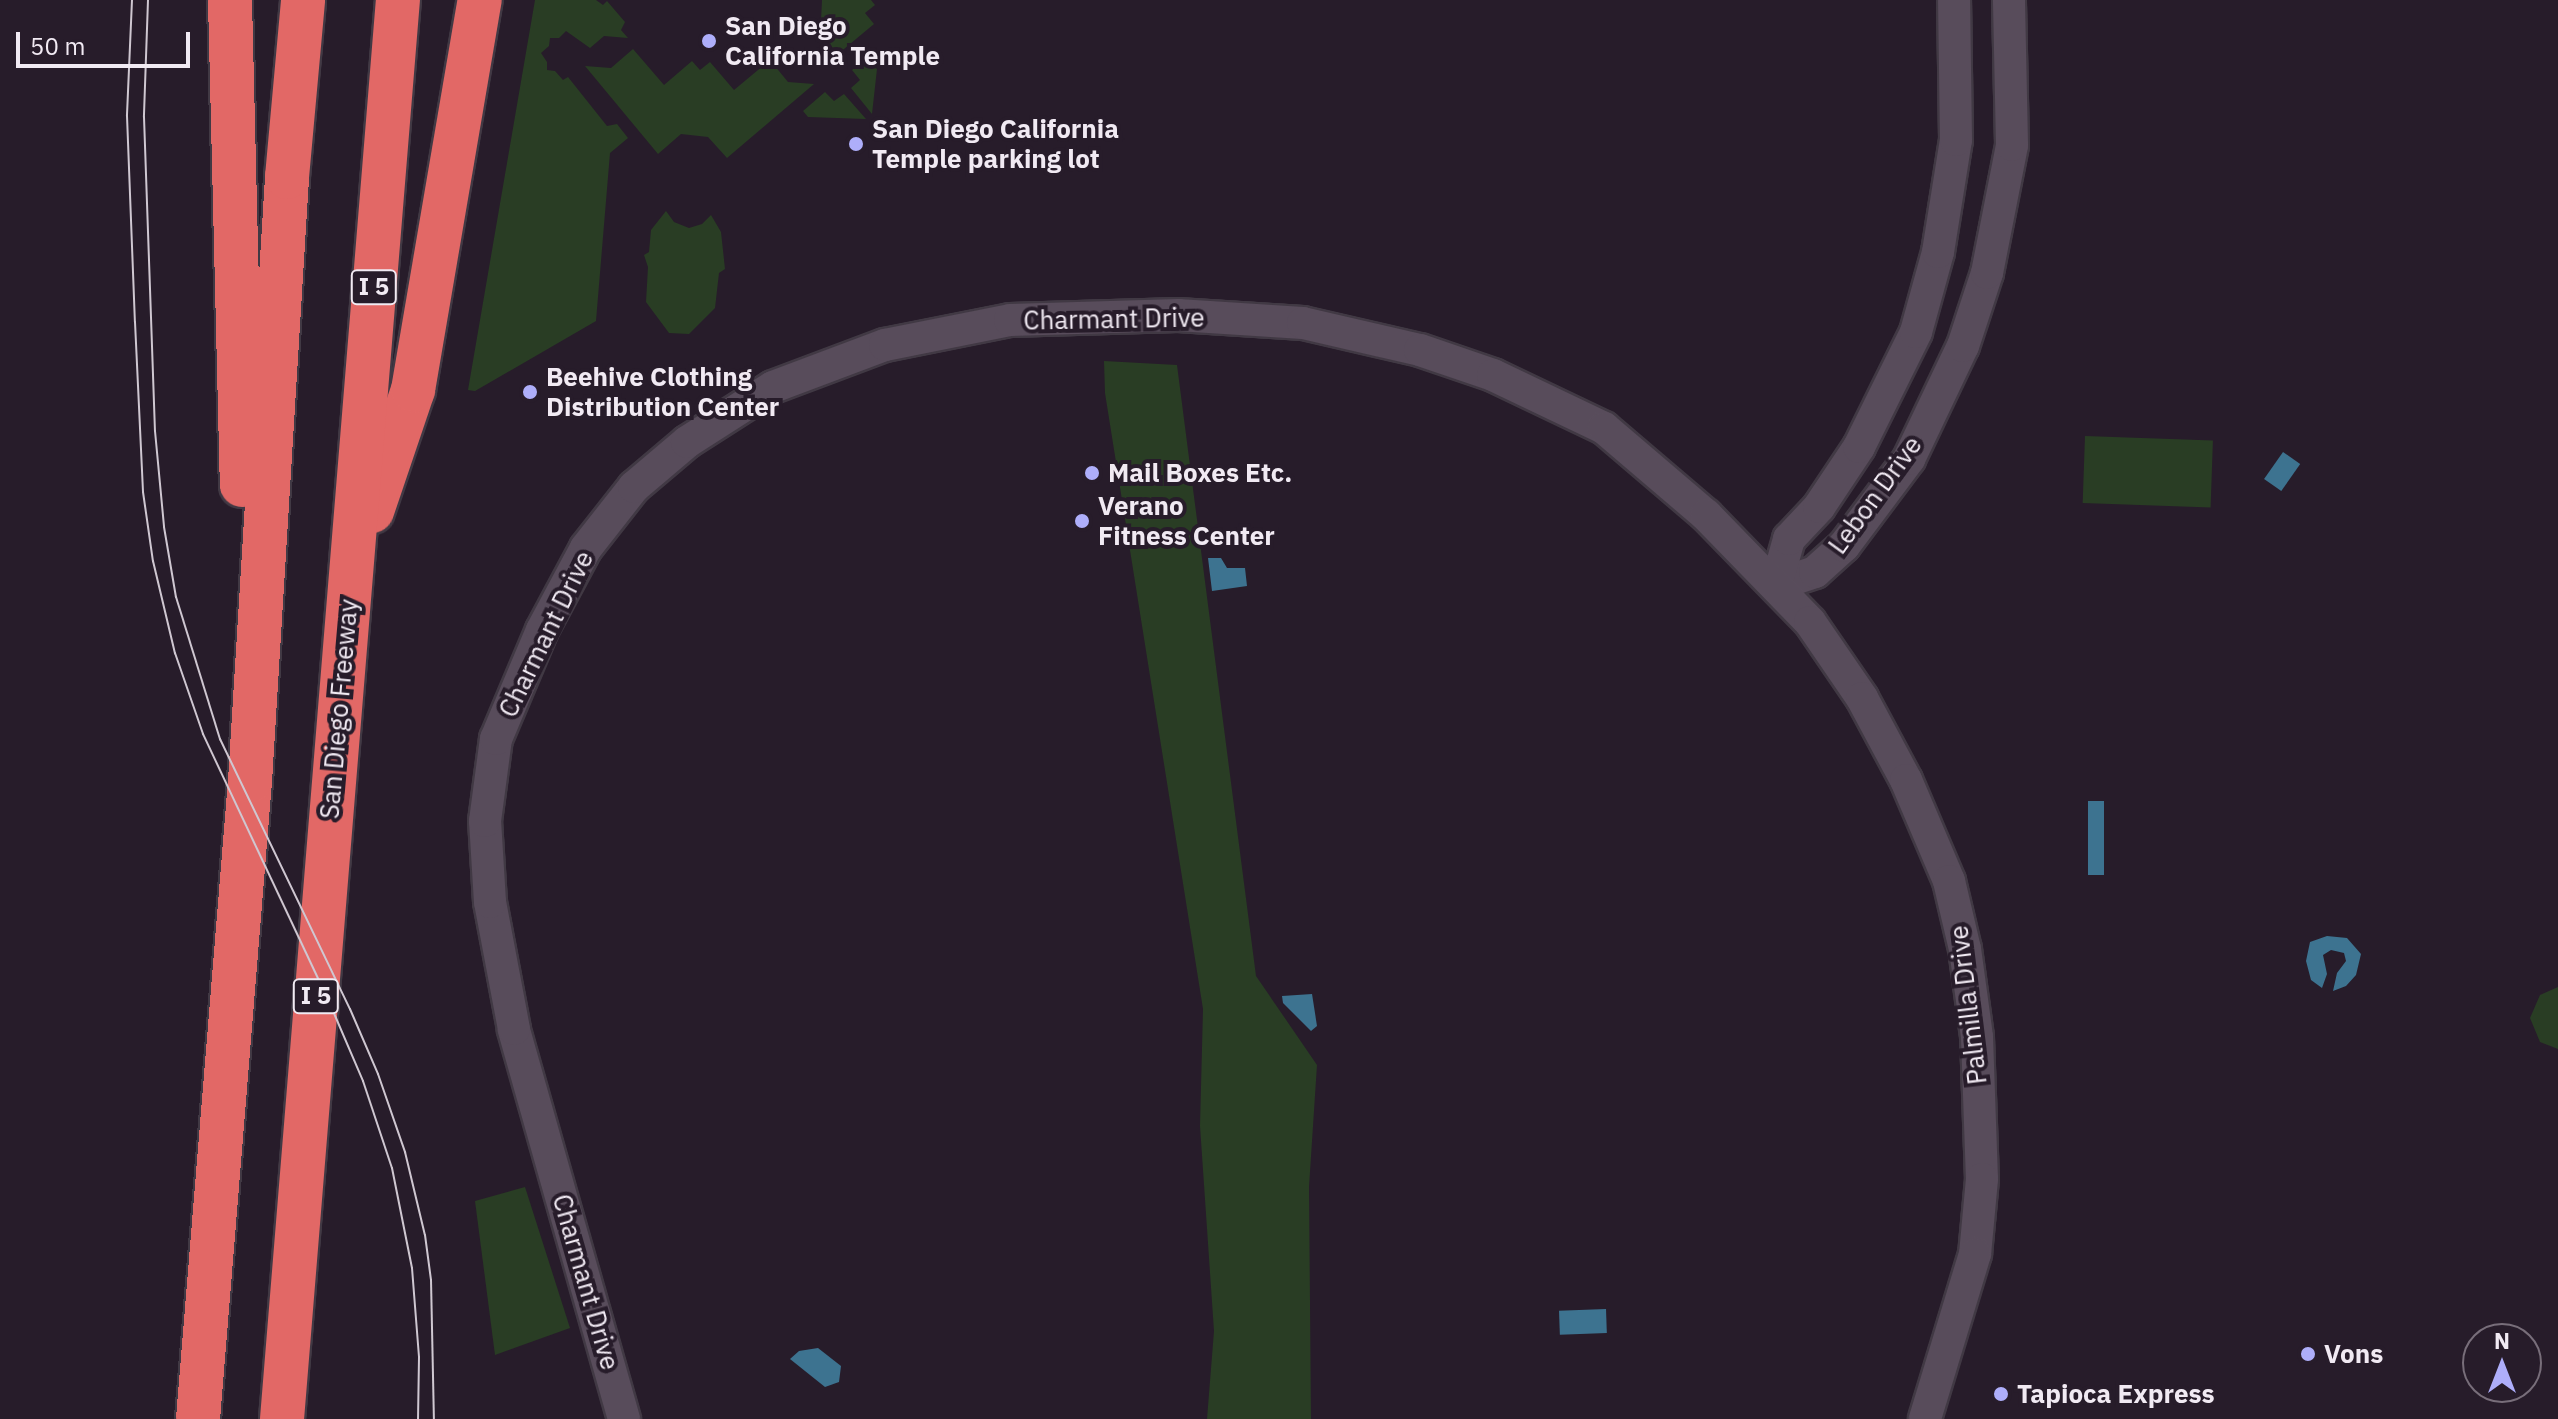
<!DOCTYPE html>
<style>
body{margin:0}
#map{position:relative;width:2558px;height:1419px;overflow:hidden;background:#271c2a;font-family:"IBM Plex Sans",sans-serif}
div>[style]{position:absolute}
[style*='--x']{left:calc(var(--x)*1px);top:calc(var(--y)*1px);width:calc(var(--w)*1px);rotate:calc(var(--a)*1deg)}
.green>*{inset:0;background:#293d24;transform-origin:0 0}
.water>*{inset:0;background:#3d7390;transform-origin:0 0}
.roads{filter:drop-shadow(2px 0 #413944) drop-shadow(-2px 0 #413944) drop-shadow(0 2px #413944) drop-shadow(0 -2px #413944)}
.tertiary>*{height:32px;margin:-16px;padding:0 16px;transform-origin:16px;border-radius:16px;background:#584c5b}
.motorway>*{height:44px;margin:-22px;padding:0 22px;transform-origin:22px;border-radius:22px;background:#e26866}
.tram>*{height:2px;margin:-1px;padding:0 1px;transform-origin:1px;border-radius:1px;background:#cfc7d1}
.dots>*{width:22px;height:22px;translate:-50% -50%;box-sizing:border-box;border:4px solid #271c2a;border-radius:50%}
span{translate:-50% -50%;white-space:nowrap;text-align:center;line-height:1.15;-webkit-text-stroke:8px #271c2a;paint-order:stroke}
.shield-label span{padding:2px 6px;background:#271c2a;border:2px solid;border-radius:6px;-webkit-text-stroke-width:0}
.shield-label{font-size:24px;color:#f1eaf3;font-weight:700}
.poi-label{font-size:26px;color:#f1eaf3;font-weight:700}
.left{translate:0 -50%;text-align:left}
.street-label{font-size:26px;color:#f1eaf3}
.north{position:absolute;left:2462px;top:1323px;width:80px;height:80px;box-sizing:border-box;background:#271c2a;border:2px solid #786e7a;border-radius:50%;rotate:0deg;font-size:22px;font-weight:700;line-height:32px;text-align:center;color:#f1eaf3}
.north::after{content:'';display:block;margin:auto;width:28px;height:36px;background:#aeaefa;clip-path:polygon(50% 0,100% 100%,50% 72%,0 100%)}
.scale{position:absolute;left:16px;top:32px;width:174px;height:36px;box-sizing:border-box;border:4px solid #f1eaf3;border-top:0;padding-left:10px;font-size:24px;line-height:28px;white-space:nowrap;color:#f1eaf3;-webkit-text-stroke:6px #271c2a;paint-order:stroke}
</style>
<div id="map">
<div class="green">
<div style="clip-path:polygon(535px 0,596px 0,603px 5px,607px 1px,625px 22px,621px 30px,628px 38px,604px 36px,590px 48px,566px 31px,559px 38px,550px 38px,549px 46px,541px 53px,547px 62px,547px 70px,555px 71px,563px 80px,568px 77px,607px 126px,617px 124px,628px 138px,610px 153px,596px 321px,475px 391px,468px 390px)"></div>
<div style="clip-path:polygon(822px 0,871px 0,875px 5px,865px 13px,874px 24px,838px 54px,811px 22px,821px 21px)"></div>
<div style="clip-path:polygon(633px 49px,664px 85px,692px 61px,700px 70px,710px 62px,734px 90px,770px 60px,788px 82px,814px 84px,727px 158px,708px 137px,681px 134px,658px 154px,585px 66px,611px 68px)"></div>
<div style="clip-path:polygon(877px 49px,879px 51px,872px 114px,851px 88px,860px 80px,852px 70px)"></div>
<div style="clip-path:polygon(825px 92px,834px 101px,844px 94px,866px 119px,808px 117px,803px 111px)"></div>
<div style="clip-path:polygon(666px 211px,674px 222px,689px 228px,702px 224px,711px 215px,721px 232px,725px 269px,719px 273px,715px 308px,689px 334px,669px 333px,646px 302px,648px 267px,644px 255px,649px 252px,651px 230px)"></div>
<div style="clip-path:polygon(1104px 361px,1177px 365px,1256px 976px,1317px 1065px,1309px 1187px,1311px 1419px,1207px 1419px,1214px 1331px,1200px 1126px,1203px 1009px,1105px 393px)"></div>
<div style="left:2085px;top:436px;width:128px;height:67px;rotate:2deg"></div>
<div style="clip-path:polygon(2558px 987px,2558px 1049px,2540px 1042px,2530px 1018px,2540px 995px)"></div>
<div style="clip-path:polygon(525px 1187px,570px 1328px,495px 1355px,475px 1201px)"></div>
</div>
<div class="water">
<div style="left:2283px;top:452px;width:21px;height:33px;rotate:35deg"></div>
<div style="clip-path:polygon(1208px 558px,1221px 558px,1227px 568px,1245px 568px,1247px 586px,1212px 591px)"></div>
<div style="left:2088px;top:801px;width:16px;height:74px"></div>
<div style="clip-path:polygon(2327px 936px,2347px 938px,2361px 954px,2356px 975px,2346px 986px,2333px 991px,2337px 973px,2346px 961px,2344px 953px,2331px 950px,2323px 955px,2327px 974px,2322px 988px,2311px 980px,2306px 961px,2310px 942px)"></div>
<div style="clip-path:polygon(1312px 994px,1317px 1026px,1311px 1031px,1283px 1003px,1282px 996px)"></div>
<div style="left:1606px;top:1309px;width:24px;height:47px;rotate:88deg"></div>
<div style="clip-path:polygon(818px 1348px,841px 1366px,839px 1382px,825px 1387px,790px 1359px,799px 1351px)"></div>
</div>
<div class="roads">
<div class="tertiary">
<div style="--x:1776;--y:585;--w:41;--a:-18.4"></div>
<div style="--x:1815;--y:572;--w:39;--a:-42"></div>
<div style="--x:1844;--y:546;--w:109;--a:-53.2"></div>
<div style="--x:1909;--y:459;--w:125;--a:-64.5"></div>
<div style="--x:1963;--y:346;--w:77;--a:-71.8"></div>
<div style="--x:1987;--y:273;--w:130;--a:-78.9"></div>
<div style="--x:2012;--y:145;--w:145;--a:-91.2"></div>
<div style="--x:1776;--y:585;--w:48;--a:-74.2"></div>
<div style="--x:1789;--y:539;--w:44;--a:-46.8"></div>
<div style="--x:1819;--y:507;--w:72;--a:-56.3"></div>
<div style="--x:1859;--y:447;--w:128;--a:-63.6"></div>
<div style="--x:1916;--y:332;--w:83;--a:-74.6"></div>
<div style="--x:1938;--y:252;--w:113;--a:-80.9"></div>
<div style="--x:1956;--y:140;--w:140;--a:-90.8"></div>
<div style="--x:624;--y:1419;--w:405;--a:-105.8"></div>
<div style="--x:514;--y:1029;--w:129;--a:-100.7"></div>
<div style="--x:490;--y:902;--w:81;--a:-93.5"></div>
<div style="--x:485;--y:821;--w:83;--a:-82.4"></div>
<div style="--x:496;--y:739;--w:118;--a:-67.1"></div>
<div style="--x:542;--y:630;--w:93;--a:-61.8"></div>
<div style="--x:586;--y:548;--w:78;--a:-51.8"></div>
<div style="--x:634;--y:487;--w:70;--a:-40.3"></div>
<div style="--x:687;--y:442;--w:102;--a:-32.6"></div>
<div style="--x:773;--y:387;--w:120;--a:-20.6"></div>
<div style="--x:885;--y:345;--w:127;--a:-11.3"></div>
<div style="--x:1010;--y:320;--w:168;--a:-1.7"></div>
<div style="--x:1178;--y:315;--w:125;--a:3.7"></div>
<div style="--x:1303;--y:323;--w:120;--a:13"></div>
<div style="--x:1420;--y:350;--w:77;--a:18.9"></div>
<div style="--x:1493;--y:375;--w:123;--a:25.5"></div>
<div style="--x:1604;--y:428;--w:134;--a:40.5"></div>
<div style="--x:1706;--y:515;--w:149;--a:45.8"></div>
<div style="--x:1810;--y:622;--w:92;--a:55.6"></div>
<div style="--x:1862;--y:698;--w:93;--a:61.8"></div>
<div style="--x:1906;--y:780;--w:110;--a:66.9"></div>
<div style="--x:1949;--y:881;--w:70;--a:76.8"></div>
<div style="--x:1965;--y:949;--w:89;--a:82.2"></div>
<div style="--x:1977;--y:1037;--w:142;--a:88"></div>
<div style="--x:1982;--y:1179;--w:75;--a:95.3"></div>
<div style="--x:1975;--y:1254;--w:172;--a:106.9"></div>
</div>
<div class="motorway">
<div style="--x:230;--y:0;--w:485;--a:88.6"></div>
<div style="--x:372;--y:511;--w:128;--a:-71.3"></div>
<div style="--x:413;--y:390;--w:396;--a:-80.3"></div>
<div style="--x:198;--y:1419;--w:640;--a:-85.34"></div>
<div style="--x:250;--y:781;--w:605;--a:-86.49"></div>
<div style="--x:287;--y:177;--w:178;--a:-84.8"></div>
<div style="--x:282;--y:1419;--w:1424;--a:-85.33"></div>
</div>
</div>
<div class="tram">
<div style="--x:132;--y:0;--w:116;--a:92.5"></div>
<div style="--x:127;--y:116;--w:206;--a:87.8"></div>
<div style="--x:135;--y:322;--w:170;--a:87.3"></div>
<div style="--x:143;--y:492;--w:70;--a:81.8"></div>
<div style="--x:153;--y:561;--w:95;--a:76.6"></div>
<div style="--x:175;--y:653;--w:86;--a:70.9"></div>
<div style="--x:203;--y:734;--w:298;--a:64.8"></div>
<div style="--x:330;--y:1004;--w:84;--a:66.8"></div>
<div style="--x:363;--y:1081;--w:92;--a:71.6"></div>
<div style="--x:392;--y:1168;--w:102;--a:78.7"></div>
<div style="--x:412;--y:1268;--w:89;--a:85.5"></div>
<div style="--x:419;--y:1357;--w:62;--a:90.9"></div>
<div style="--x:148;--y:0;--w:117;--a:92"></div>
<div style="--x:144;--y:117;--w:314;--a:88"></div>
<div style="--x:155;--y:431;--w:96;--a:84.6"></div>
<div style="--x:164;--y:527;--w:71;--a:80.3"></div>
<div style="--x:176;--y:597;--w:149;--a:72.8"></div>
<div style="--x:220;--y:739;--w:300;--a:64.3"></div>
<div style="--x:350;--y:1009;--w:71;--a:66.7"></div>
<div style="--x:378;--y:1074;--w:83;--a:70.9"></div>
<div style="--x:405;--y:1152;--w:85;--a:76.5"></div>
<div style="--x:425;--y:1235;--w:45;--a:82.4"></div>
<div style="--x:431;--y:1280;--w:139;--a:88.8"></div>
</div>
<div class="dots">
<div style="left:709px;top:41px;background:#aeaefa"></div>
<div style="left:856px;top:144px;background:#aeaefa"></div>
<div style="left:530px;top:392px;background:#aeaefa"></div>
<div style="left:1092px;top:473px;background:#aeaefa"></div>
<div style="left:1082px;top:521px;background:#aeaefa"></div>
<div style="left:2308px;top:1354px;background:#aeaefa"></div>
<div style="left:2001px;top:1394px;background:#aeaefa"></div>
</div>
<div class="shield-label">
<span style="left:374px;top:287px">I 5</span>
<span style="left:316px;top:996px">I 5</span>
</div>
<div class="poi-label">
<span class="left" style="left:725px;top:41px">San Diego<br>California Temple</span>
<span class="left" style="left:872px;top:144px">San Diego California<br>Temple parking lot</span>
<span class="left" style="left:546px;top:392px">Beehive Clothing<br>Distribution Center</span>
<span class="left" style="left:1108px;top:473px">Mail Boxes Etc.</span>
<span class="left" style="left:1098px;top:521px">Verano<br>Fitness Center</span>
<span class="left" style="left:2324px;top:1354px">Vons</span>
<span class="left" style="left:2017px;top:1394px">Tapioca Express</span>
</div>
<div class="street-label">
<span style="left:1114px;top:319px;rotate:-1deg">Charmant Drive</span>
<span style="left:1875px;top:495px;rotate:-54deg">Lebon Drive</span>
<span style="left:546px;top:634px;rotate:-64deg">Charmant Drive</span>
<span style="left:339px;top:709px;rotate:-85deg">San Diego Freeway</span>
<span style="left:1968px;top:1005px;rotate:-97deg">Palmilla Drive</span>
<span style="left:586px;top:1282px;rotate:74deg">Charmant Drive</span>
</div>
<div class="north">N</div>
<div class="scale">50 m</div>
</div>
